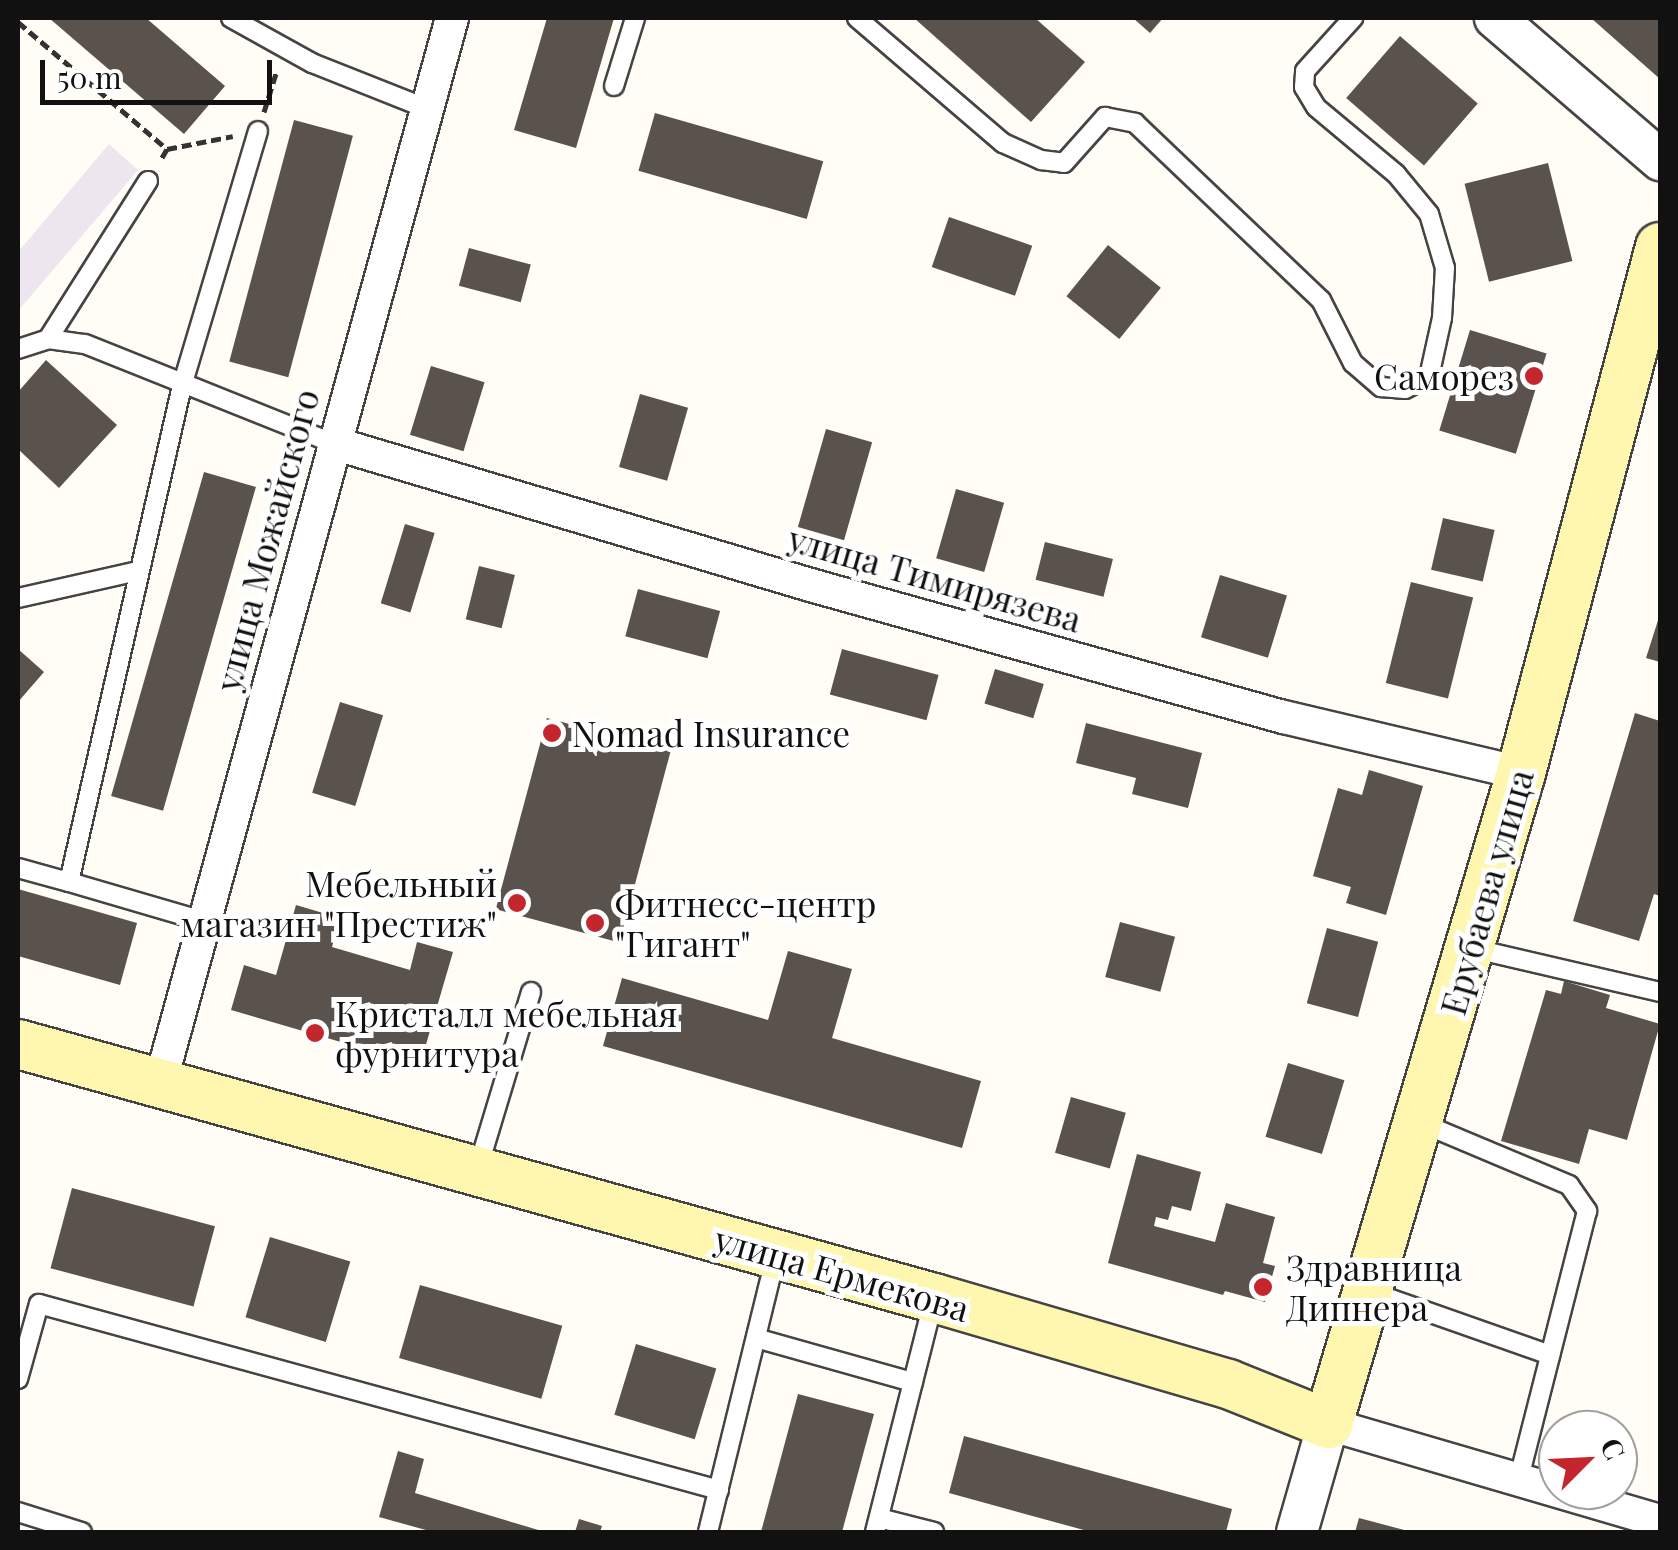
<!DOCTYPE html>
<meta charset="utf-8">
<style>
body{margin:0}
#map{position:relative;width:1678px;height:1550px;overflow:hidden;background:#fffdf5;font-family:"Playfair Display",serif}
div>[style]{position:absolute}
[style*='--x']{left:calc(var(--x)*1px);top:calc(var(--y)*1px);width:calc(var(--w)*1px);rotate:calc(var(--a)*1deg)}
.industrial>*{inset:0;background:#eee6ef}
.building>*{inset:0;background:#5a524d;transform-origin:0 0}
.path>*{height:5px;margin-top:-2.5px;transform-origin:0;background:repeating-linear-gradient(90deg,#333 0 10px,transparent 0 15px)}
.roads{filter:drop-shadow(2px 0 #444) drop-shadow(-2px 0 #444) drop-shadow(0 2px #444) drop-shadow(0 -2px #444)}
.service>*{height:18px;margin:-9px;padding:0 9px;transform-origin:9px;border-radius:9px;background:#fff}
.minor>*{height:32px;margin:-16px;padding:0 16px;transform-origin:16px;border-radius:16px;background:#fff}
.tertiary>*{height:40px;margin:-20px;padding:0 20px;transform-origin:20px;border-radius:20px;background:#fff}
.secondary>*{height:48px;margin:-24px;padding:0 24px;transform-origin:24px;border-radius:24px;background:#fff6b0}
.dots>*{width:28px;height:28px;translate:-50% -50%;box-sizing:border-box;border:5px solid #fff;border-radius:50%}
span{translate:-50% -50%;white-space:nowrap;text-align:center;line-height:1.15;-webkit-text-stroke:10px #fff;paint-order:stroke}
.poi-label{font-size:35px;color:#111}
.right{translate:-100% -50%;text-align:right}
.left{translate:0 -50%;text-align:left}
.street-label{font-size:35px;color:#111}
.frame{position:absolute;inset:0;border:20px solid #111;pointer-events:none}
.north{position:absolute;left:1538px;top:1410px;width:100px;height:100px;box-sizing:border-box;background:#fff;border:2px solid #a0a0a0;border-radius:50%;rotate:66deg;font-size:28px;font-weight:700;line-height:40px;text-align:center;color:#111}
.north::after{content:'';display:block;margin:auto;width:35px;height:45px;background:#c4262e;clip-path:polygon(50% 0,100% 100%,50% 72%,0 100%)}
.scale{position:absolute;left:40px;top:60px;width:232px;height:45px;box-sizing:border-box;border:5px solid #111;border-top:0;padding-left:12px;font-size:30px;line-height:35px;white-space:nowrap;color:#111;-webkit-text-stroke:8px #fff;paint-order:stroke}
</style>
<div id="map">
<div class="industrial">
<div style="clip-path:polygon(109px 144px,138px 170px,18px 311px,18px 252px)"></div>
</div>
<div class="building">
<div style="clip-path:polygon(49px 18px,146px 18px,225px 86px,184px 134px)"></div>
<div style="clip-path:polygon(547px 18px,614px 18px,576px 148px,514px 130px)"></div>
<div style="clip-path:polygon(914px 18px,1035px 18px,1085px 62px,1031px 122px)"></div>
<div style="clip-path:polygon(1133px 18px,1163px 18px,1150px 33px)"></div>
<div style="clip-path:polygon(1591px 18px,1660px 18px,1660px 79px)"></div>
<div style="left:1400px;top:36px;width:103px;height:82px;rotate:41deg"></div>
<div style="left:655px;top:113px;width:175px;height:60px;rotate:16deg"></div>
<div style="left:294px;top:120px;width:61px;height:250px;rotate:15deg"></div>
<div style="left:1548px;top:163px;width:101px;height:86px;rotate:76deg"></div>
<div style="left:949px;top:217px;width:88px;height:53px;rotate:19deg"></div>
<div style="left:1108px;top:245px;width:68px;height:66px;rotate:39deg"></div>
<div style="left:469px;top:248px;width:64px;height:39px;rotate:15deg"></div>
<div style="left:1470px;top:330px;width:80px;height:105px;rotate:17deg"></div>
<div style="clip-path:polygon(46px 360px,117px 425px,59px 488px,18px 449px,18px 392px)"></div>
<div style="left:431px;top:366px;width:56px;height:72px;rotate:17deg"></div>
<div style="left:640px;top:394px;width:50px;height:76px;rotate:16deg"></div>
<div style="left:826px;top:429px;width:48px;height:102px;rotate:16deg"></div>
<div style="left:204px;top:472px;width:54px;height:337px;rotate:16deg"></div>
<div style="left:956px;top:489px;width:50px;height:72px;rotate:16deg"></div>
<div style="left:1443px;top:518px;width:53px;height:53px;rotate:13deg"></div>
<div style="left:405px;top:524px;width:31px;height:83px;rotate:17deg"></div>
<div style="left:1045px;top:542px;width:70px;height:39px;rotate:14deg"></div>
<div style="left:479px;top:566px;width:37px;height:55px;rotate:14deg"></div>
<div style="left:1220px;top:575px;width:70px;height:65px;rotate:17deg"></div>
<div style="left:1411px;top:582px;width:64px;height:104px;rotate:14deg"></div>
<div style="left:638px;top:589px;width:85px;height:49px;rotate:15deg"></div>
<div style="clip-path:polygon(1660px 614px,1660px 662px,1646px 658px)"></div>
<div style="clip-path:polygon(18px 649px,44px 672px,18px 702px)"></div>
<div style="left:842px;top:649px;width:100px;height:47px;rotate:15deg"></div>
<div style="left:995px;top:669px;width:51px;height:36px;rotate:17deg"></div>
<div style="left:340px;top:702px;width:45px;height:95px;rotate:17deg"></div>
<div style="clip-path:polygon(1635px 713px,1660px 721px,1660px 896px,1654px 894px,1639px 941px,1573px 921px)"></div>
<div style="left:547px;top:718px;width:128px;height:198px;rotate:15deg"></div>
<div style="clip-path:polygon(1086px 723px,1202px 753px,1188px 808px,1132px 794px,1136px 778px,1076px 763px)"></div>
<div style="clip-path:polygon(1369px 770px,1423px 786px,1386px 915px,1346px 903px,1351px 887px,1313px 876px,1338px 788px,1362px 795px)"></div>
<div style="clip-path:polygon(18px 889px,137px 923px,120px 985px,18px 956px)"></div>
<div style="clip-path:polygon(296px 905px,340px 918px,332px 947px,410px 970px,417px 942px,453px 952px,420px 1065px,231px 1010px,244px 965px,276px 975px)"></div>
<div style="left:1120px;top:922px;width:57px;height:57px;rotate:15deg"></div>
<div style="left:1327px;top:928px;width:53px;height:78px;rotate:15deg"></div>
<div style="clip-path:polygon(788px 951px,852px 969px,832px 1038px,981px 1081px,962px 1148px,603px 1046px,622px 978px,768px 1020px)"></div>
<div style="clip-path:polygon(1564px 981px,1610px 995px,1606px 1008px,1660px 1024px,1627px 1140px,1589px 1129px,1579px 1164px,1501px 1141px,1546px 990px,1561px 994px)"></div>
<div style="left:1288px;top:1063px;width:59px;height:77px;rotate:17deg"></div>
<div style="left:1071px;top:1097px;width:57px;height:58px;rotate:16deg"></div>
<div style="clip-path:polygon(1137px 1154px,1201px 1172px,1191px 1211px,1172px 1206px,1168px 1220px,1156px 1217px,1154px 1226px,1215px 1242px,1226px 1203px,1275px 1217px,1263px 1263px,1275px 1266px,1265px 1302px,1225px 1291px,1223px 1295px,1108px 1263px)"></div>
<div style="left:72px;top:1188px;width:148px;height:83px;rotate:15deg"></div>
<div style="left:270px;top:1237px;width:84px;height:84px;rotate:17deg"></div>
<div style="left:420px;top:1285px;width:148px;height:76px;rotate:16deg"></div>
<div style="left:636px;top:1344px;width:84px;height:74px;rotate:17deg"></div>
<div style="clip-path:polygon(798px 1394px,874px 1414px,842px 1532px,761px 1532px)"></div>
<div style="clip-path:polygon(964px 1436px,1232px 1509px,1226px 1532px,1091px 1532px,949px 1493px)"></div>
<div style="clip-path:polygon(398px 1451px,424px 1459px,415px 1493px,545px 1532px,433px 1532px,379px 1517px)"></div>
<div style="clip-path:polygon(1359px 1518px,1408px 1531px,1408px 1532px,1355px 1532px)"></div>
<div style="clip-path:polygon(579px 1519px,602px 1526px,600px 1532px,575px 1532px)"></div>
</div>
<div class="path">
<div style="--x:18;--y:22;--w:196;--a:40.4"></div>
<div style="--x:167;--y:149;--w:14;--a:120"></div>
<div style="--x:264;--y:112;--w:44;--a:-72.8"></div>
<div style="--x:167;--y:149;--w:67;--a:-11.1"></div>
</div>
<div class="roads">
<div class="service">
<div style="--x:231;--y:18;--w:93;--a:29.1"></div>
<div style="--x:312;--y:63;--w:125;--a:21.6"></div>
<div style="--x:857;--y:18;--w:192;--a:40.6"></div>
<div style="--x:1003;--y:143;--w:42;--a:24.1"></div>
<div style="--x:1041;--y:160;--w:23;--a:7"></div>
<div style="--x:1064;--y:163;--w:62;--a:-48.3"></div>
<div style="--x:1105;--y:117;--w:31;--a:11"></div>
<div style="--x:1135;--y:123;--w:257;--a:43.6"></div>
<div style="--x:1321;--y:300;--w:71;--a:63.1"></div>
<div style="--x:1353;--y:363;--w:37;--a:41"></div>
<div style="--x:1381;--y:387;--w:24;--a:5"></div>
<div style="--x:1405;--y:389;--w:27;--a:-27"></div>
<div style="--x:1429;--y:377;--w:60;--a:-77.6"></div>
<div style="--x:1442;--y:318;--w:50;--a:-86.6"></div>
<div style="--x:1445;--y:268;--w:56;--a:-106.5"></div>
<div style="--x:1429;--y:214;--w:52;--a:-129.5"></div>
<div style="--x:1396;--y:174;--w:104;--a:-140.1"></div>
<div style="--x:1316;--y:107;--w:23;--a:-121"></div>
<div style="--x:1304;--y:87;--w:16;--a:-86"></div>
<div style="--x:1305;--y:71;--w:72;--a:-47.8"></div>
<div style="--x:614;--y:86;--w:71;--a:-72.8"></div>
<div style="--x:48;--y:339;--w:187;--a:-57.7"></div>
<div style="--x:18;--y:349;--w:32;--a:-18"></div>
<div style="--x:48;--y:339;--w:37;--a:8"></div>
<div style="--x:85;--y:344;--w:267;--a:21.8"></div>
<div style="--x:18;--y:598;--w:123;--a:-12.7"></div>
<div style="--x:18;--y:868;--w:53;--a:15.4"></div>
<div style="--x:206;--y:922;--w:143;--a:-163.7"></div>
<div style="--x:69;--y:882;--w:509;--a:-77.17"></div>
<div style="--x:182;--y:386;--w:266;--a:-73.4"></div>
<div style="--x:1471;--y:948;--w:194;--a:13.1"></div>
<div style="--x:1419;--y:1122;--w:163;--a:22.8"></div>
<div style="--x:1569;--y:1185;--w:32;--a:55"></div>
<div style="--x:1587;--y:1211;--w:280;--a:104.3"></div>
<div style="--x:477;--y:1171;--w:187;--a:-73.2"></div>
<div style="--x:1371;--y:1292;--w:190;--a:19.4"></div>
<div style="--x:756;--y:1338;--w:163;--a:15.7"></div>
<div style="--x:18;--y:1379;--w:78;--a:-74.4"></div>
<div style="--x:39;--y:1304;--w:705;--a:15.3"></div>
<div style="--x:18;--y:1512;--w:67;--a:17.4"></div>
<div style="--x:879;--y:1518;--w:57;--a:14.3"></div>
<div style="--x:708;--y:1532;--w:284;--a:-76.2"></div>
<div style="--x:875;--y:1532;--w:240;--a:-75.8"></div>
</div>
<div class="minor">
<div style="--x:333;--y:443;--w:502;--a:16.56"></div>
<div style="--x:814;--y:586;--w:488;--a:15.6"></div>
<div style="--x:1284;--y:717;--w:244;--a:13.3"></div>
<div style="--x:160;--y:1084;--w:1105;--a:-74.68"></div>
<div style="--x:1328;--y:1424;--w:346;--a:16.3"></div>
</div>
<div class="tertiary">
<div style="--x:1495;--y:18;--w:218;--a:40.7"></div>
<div style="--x:1297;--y:1532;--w:112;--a:-74"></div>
</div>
<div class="secondary">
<div style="--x:18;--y:1044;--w:951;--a:15.5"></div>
<div style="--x:934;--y:1298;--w:306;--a:16.3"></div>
<div style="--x:1228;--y:1384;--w:108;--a:21.8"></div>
<div style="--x:1328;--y:1424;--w:679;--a:-73.49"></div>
<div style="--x:1521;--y:773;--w:544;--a:-75.2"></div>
</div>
</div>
<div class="dots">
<div style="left:1534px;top:376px;background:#c4262e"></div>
<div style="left:552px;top:733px;background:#c4262e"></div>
<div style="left:517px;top:903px;background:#c4262e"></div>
<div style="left:595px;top:923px;background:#c4262e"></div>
<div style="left:315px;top:1033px;background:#c4262e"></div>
<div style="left:1263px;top:1287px;background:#c4262e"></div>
</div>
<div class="poi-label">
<span class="right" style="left:1514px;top:376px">Саморез</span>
<span class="left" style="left:572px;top:733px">Nomad Insurance</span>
<span class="right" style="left:497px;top:903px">Мебельный<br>магазин "Престиж"</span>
<span class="left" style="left:615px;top:923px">Фитнесс-центр<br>"Гигант"</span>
<span class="left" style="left:335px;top:1033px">Кристалл мебельная<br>фурнитура</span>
<span class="left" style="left:1286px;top:1287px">Здравница<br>Дипнера</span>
</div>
<div class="street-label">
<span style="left:266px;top:540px;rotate:-75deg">улица Можайского</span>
<span style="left:935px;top:578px;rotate:16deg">улица Тимирязева</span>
<span style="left:1486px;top:892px;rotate:-74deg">Ерубаева улица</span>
<span style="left:842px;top:1273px;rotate:16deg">улица Ермекова</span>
</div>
<div class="frame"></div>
<div class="north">С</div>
<div class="scale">50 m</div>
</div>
